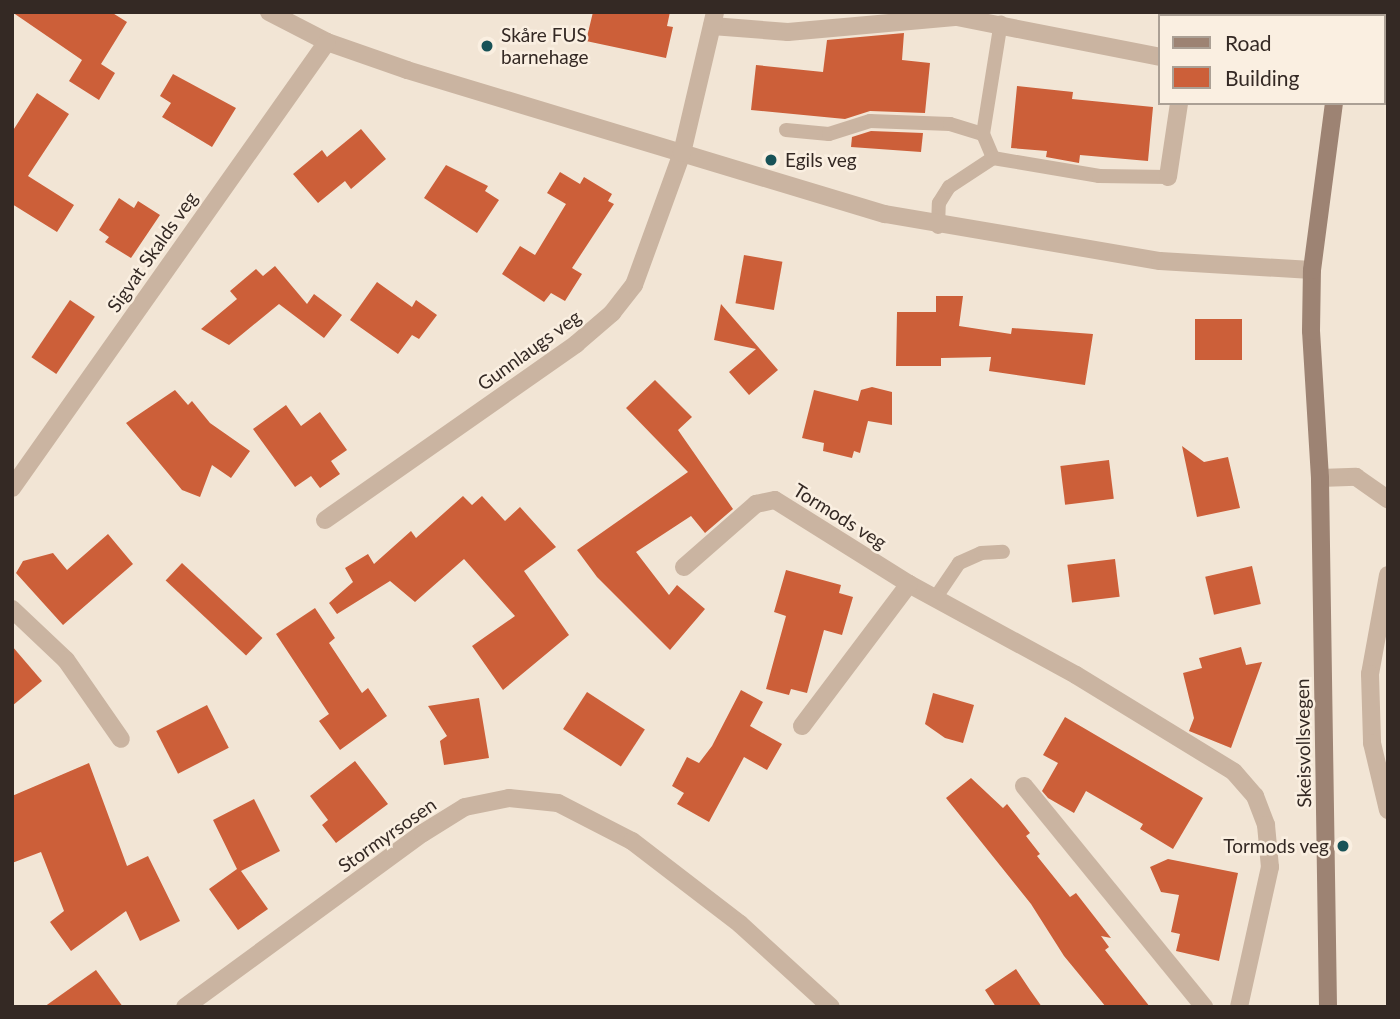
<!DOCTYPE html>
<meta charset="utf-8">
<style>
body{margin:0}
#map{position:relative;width:1400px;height:1019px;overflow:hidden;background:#f2e5d5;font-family:Lato,sans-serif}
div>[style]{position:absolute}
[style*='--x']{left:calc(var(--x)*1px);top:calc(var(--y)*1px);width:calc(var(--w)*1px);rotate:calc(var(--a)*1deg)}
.building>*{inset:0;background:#cc5f39;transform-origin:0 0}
.service>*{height:14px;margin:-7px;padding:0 7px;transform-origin:7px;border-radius:7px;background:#cab4a1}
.minor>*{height:18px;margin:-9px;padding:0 9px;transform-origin:9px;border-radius:9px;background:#cab4a1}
.secondary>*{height:18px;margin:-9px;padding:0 9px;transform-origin:9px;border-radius:9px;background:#9d8373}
.dots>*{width:19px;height:19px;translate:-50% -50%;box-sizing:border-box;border:4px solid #faefe1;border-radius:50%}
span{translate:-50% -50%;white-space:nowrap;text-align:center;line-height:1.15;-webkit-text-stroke:5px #faefe1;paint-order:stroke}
.poi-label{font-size:19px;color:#342924}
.left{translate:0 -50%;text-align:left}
.right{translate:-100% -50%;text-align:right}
.street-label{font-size:19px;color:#342924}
.frame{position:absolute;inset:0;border:14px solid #342924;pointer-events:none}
.legend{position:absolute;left:1158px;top:14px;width:228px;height:91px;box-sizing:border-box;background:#faefe1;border:2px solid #aba095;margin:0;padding:9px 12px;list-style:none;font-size:21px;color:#342924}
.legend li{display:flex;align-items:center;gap:14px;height:35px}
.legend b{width:35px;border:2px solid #aba095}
</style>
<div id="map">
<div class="building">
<div style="clip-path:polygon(12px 12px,111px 12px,127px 22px,101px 64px,115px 73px,99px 100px,69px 81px,82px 60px)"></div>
<div style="clip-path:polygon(593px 12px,670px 12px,667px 26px,673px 27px,666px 58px,586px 41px)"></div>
<div style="clip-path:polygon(904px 33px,902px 60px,930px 63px,925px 113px,870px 111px,845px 119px,751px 110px,756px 65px,823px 72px,827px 40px)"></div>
<div style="clip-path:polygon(173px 74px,236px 108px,212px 147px,162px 117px,171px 103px,160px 96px)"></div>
<div style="clip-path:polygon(1017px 86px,1073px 92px,1072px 99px,1153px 107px,1148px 161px,1080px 155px,1079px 163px,1046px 157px,1047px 151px,1011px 148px)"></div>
<div style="clip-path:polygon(37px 93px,69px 114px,28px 176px,74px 205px,57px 232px,12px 204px,12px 132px)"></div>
<div style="clip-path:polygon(361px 129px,386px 159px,351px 189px,345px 181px,318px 203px,293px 174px,322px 150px,327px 157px)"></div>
<div style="clip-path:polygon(871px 131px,923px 133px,921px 152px,851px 147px,852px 137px)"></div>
<div style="clip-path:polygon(446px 165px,488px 186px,485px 191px,499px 200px,477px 233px,424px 198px)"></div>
<div style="clip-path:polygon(560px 172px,580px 184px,584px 177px,612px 194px,608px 201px,614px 204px,572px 268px,582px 274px,565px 301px,551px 293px,544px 302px,502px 274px,520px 246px,535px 255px,566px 204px,547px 193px)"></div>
<div style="clip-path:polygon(119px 198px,134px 208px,138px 201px,160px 215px,131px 258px,105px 242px,109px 237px,99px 230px)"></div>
<div style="left:744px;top:255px;width:39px;height:49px;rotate:10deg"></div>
<div style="clip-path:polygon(275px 266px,307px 304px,314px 294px,342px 315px,324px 338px,279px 304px,229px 345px,201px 329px,237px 299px,230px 291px,256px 269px,263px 276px)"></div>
<div style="clip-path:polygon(377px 282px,412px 307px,416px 300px,437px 315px,419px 339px,412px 335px,398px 354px,350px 320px)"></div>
<div style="clip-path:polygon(936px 296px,963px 296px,959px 326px,1011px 334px,1012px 328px,1093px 334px,1085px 385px,989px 371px,991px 357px,941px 358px,941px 366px,896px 366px,897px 312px,936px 312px)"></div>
<div style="left:70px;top:300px;width:30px;height:69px;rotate:34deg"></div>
<div style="clip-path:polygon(721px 304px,778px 370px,749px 395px,729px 372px,756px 349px,714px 340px)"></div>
<div style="left:1195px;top:319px;width:47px;height:41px"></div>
<div style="clip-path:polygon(655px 380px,692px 417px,678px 430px,733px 509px,705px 533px,691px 516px,636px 552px,669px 595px,677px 585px,705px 609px,670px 650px,597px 577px,577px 550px,688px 472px,626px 408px)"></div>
<div style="clip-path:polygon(872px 387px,892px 392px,892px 425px,868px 421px,860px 453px,854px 451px,852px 458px,823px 451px,824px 443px,802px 438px,814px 390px,858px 401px,861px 390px)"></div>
<div style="clip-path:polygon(175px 390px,188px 405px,192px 401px,210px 423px,250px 451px,231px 478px,212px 465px,200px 497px,182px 490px,126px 423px)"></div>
<div style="clip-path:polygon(286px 405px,301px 426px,320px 412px,347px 450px,331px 461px,340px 474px,320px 488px,311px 476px,295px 487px,253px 429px)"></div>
<div style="clip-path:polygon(1182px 446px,1204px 462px,1228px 457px,1240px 508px,1197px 517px)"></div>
<div style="left:1109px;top:460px;width:39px;height:49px;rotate:83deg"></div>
<div style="clip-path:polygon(463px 496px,472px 505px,482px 496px,505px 521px,520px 507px,556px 547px,524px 571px,569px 635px,503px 690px,472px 646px,515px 616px,464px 559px,415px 602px,390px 581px,337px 614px,329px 603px,353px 582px,345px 568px,368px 554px,374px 564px,411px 531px,416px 538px)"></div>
<div style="clip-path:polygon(108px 534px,133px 564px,63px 625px,16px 573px,23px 561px,53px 553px,67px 570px)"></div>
<div style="left:1115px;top:559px;width:38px;height:48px;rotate:83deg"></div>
<div style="left:182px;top:563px;width:110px;height:24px;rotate:43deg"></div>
<div style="left:1252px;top:566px;width:39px;height:48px;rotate:77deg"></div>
<div style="clip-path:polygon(786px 570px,841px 585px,839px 593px,853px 597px,842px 635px,824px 630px,807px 693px,791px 689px,789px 695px,766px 689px,786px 616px,774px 612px)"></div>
<div style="clip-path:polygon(315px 608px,335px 638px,329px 643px,362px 693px,368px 688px,387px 716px,340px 750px,319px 721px,329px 714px,276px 634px)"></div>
<div style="clip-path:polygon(12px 646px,42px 681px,12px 706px)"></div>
<div style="clip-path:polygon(1241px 647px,1246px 665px,1262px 662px,1231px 748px,1189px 731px,1194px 718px,1183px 673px,1202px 668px,1199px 658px)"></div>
<div style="clip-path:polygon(741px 690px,763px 702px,750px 726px,782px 744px,767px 770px,744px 757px,709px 822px,677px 804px,684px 793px,672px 786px,687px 757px,699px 763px,712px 746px)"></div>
<div style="left:587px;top:692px;width:69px;height:44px;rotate:33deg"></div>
<div style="clip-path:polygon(933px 693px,974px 705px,963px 743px,945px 738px,925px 724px)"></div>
<div style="clip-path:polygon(479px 698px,489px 758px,444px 765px,440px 741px,447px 736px,428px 706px)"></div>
<div style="left:207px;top:705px;width:48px;height:57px;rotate:63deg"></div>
<div style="clip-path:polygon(1065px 717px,1203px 798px,1173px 849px,1140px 829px,1143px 824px,1086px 791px,1074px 813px,1048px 798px,1042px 791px,1058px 763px,1043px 755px)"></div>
<div style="clip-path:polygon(355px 761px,388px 804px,336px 843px,322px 825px,328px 820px,310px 796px)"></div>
<div style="clip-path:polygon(89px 763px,127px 866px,148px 856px,180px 921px,140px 941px,126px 911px,71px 951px,50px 922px,64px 911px,41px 852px,12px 863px,12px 796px)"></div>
<div style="clip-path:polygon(971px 778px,1003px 808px,1007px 804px,1030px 833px,1026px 836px,1040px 854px,1037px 856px,1070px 897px,1076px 893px,1111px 938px,1101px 936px,1109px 947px,1105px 950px,1150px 1007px,1106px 1007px,1064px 956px,1031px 904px,946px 798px)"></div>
<div style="clip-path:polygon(254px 799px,280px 851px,241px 871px,268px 909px,238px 930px,209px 889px,237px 869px,213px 820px)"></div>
<div style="clip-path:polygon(1168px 859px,1238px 873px,1219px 961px,1176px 951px,1180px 934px,1171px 932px,1179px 895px,1161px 892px,1150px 867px)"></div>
<div style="clip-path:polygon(1016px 969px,1030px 990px,1042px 1007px,996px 1007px,985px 990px)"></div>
<div style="clip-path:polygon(96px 970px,123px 1007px,44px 1007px)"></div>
</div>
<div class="service">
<div style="--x:786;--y:130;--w:43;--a:5.3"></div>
<div style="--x:829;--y:134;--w:43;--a:-17.6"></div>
<div style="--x:870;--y:121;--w:80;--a:2.1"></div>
<div style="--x:950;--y:124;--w:34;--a:17"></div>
<div style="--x:983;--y:134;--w:26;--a:67"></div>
<div style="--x:983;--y:134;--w:113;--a:-80.9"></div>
<div style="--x:938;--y:227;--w:24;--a:-88"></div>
<div style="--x:939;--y:203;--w:19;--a:-58"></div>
<div style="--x:949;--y:187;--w:53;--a:-33.4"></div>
<div style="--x:993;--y:158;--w:108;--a:9.6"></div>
<div style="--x:1099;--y:176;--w:69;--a:0.8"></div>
<div style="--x:936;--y:597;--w:41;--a:-55.9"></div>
<div style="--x:959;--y:563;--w:24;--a:-24"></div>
<div style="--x:981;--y:553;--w:22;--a:-3"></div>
</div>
<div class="minor">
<div style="--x:269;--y:12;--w:65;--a:27.3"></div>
<div style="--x:327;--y:42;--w:85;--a:19.3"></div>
<div style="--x:407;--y:70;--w:499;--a:16.8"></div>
<div style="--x:885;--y:214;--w:279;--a:9.7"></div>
<div style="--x:1160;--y:261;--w:152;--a:3.4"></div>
<div style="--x:1193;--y:16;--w:4;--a:-76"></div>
<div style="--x:712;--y:26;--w:76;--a:4.5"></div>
<div style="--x:788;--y:32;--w:170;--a:-5.1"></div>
<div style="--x:957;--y:17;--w:207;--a:11.1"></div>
<div style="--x:1168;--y:177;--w:75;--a:-81.5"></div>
<div style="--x:1320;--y:478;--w:36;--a:-2"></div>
<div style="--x:1356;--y:477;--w:39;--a:35"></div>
<div style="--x:12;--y:488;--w:546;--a:-54.77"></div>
<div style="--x:325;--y:520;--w:307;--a:-35"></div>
<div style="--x:576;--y:344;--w:48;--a:-40.7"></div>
<div style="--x:612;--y:313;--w:36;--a:-52"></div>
<div style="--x:634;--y:285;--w:140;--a:-70"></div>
<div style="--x:682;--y:153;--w:145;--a:-76.8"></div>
<div style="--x:684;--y:567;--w:96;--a:-41.2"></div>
<div style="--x:756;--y:504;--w:19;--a:-12"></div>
<div style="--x:775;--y:500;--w:158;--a:32.1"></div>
<div style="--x:909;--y:584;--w:190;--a:28.6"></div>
<div style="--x:1076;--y:675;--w:185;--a:31.5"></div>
<div style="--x:1234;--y:772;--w:32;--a:49"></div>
<div style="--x:1255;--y:796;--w:31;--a:69"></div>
<div style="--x:1266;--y:825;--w:42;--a:84.6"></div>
<div style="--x:1270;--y:867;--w:143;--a:102.5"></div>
<div style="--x:1388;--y:575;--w:101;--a:100.3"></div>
<div style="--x:1370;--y:674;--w:69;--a:88.3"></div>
<div style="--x:1372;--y:743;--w:69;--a:76.6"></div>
<div style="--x:12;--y:609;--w:74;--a:43.4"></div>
<div style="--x:66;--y:660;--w:96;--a:55.2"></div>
<div style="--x:802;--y:726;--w:178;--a:-53"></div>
<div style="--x:1024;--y:786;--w:285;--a:50.8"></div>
<div style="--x:185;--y:1007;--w:295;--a:-36.2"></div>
<div style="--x:423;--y:833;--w:49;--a:-31.8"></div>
<div style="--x:465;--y:807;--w:45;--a:-11.6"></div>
<div style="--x:509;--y:798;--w:49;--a:5.8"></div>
<div style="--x:558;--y:803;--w:83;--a:27.2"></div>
<div style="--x:632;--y:841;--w:136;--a:37.5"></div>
<div style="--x:740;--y:924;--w:123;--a:42.4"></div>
</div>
<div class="secondary">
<div style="--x:1348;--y:16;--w:4;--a:-90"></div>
<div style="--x:1328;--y:1007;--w:529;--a:-90.87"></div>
<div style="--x:1320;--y:478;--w:147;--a:-93.5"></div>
<div style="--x:1311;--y:331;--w:61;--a:-89.1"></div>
<div style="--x:1312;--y:270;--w:168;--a:-82.5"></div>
</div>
<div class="dots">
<div style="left:487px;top:46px;background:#185257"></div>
<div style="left:771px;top:160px;background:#185257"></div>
<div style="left:1343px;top:846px;background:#185257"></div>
</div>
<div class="poi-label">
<span class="left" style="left:501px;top:46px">Skåre FUS<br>barnehage</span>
<span class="left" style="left:785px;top:160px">Egils veg</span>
<span class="right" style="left:1329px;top:846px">Tormods veg</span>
</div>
<div class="street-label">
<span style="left:152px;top:252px;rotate:-55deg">Sigvat Skalds veg</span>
<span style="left:529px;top:350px;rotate:-36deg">Gunnlaugs veg</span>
<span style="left:840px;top:516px;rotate:32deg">Tormods veg</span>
<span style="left:1303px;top:743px;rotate:-91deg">Skeisvollsvegen</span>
<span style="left:387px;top:835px;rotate:-35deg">Stormyrsosen</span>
</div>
<div class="frame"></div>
<ul class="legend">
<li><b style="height:9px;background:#9d8373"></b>Road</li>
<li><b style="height:19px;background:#cc5f39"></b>Building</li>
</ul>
</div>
